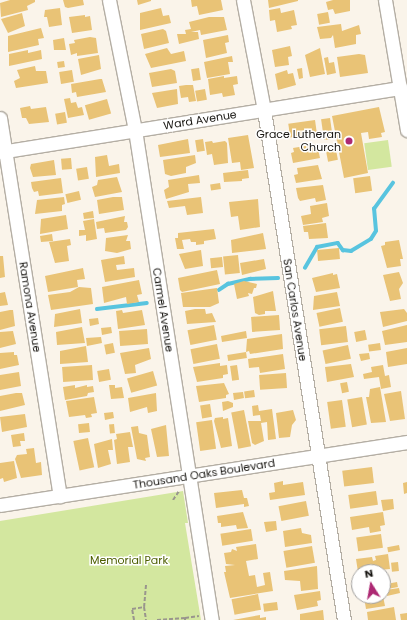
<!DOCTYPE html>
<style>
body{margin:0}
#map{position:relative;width:407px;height:620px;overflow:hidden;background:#faf4ea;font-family:Poppins,sans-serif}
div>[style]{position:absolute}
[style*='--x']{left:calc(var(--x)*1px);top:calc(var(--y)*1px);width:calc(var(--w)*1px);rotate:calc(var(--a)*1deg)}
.green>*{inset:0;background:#d3e79f;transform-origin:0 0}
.stream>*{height:3.5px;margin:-1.75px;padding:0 1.75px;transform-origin:1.75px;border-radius:1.75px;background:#58c4df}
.building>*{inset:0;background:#e9c376;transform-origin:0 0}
.path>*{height:2px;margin-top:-1px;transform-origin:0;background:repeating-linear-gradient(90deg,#99958d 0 4px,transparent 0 6px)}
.roads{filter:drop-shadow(1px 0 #b4aea4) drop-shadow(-1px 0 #b4aea4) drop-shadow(0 1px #b4aea4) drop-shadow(0 -1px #b4aea4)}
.minor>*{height:13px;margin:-6.5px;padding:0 6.5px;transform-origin:6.5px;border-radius:6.5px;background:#fff}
.dots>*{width:11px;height:11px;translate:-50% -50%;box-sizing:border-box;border:2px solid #fff;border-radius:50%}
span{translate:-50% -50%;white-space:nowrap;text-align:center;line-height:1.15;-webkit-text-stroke:3px #fff;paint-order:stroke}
.street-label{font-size:11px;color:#171511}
.poi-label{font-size:11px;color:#171511}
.right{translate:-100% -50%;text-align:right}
.park-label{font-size:11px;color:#4d5e00}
.north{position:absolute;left:351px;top:564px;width:40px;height:40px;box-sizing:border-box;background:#fff;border:1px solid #a2a1a0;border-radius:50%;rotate:349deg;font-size:11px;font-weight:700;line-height:16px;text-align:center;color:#171511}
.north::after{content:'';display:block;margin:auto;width:14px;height:18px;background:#ad2973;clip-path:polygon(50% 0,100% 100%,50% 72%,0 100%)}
</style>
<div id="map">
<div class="green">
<div style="left:388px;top:140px;width:27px;height:24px;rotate:82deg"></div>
<div style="clip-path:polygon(183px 491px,188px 523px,185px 523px,201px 620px,0 620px,0 521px)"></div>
</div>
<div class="stream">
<div style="--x:305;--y:268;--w:24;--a:-60"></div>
<div style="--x:317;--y:247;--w:21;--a:-11"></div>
<div style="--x:338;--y:243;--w:9;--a:54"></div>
<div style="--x:343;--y:250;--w:8;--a:7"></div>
<div style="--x:351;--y:251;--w:23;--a:-31"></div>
<div style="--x:371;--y:239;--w:9;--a:-58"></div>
<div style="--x:376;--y:231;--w:22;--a:-95"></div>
<div style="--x:374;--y:209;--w:32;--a:-54"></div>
<div style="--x:219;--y:290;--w:11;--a:-34"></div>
<div style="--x:228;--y:284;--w:23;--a:-13"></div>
<div style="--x:250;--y:279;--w:28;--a:-2"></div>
<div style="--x:97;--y:309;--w:50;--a:-6.8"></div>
</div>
<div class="building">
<div style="clip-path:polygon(10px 0,35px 0,35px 2px,27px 6px,28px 10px,1px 17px,0 3px)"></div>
<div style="clip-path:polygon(63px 0,83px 0,84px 5px,68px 8px,65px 7px)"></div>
<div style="clip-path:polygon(137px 0,151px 0,151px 1px,138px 5px)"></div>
<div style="clip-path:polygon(191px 0,221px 0,223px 10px,199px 15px,197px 6px,192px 7px)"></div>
<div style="clip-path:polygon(268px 0,298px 0,298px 1px,269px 8px)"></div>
<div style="clip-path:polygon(333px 0,350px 0,350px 11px,335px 14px,333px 9px,328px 10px,326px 2px)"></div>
<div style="clip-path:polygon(60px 8px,62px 25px,49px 27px,47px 17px,44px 17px,45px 10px)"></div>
<div style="clip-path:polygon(161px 8px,163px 16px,169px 15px,171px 23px,140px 30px,140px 13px)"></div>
<div style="clip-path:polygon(280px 8px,281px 13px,294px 10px,297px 25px,291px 26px,292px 29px,277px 32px,275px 20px,270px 21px,269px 10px)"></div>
<div style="left:328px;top:12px;width:11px;height:11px;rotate:80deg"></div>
<div style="clip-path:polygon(22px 13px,25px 26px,8px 33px,1px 19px)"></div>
<div style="clip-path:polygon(85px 15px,85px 17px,90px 16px,92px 30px,72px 33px,69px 17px)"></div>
<div style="clip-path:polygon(209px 17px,224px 17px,227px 30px,201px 35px,200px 30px,191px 32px,198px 32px,199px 39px,179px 44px,177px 34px,186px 34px,185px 30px,191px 29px,189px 22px)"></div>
<div style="clip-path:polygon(341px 24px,342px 31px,359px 25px,361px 34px,356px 35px,356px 44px,335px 48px,333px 35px,331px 38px,320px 39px,317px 27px)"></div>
<div style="clip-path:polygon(41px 28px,44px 38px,38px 39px,39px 45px,8px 52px,8px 36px)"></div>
<div style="clip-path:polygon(163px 29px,166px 31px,169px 43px,144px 49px,141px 34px)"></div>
<div style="clip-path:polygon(228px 35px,229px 42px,225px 43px,227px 53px,206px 58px,203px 40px)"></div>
<div style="clip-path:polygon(90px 37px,96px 38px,98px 53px,77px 56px,77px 53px,71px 55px,69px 44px,75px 43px,74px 40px)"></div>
<div style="clip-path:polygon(64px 38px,66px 50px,54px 50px,53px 40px)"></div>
<div style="clip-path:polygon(290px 46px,292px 56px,288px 57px,289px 65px,275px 67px,272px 50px)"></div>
<div style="clip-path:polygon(167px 48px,171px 54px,184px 51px,186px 61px,151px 68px,145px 54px)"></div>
<div style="clip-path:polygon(320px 48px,325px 74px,310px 77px,305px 55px)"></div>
<div style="clip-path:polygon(28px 50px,28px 53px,41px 50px,42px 59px,9px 66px,9px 54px)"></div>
<div style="clip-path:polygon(359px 54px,365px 55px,368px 73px,340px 77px,337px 57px)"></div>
<div style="clip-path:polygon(99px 55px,101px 69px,81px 75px,78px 59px)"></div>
<div style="clip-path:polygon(232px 56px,233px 62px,228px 62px,230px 74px,207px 78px,204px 62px)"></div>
<div style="clip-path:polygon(328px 57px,329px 63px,334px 62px,336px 73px,327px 75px,324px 58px)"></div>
<div style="left:64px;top:61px;width:6px;height:7px;rotate:81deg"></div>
<div style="clip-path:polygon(35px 66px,36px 71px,46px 71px,48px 83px,16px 88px,14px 81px,20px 78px,17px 70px)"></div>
<div style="left:199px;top:68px;width:12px;height:8px;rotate:81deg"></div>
<div style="clip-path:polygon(302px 68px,303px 78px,299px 79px,297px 69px)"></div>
<div style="clip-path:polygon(171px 69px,175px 71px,177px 83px,152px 87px,149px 73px)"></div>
<div style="left:72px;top:70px;width:12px;height:13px;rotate:81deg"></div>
<div style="clip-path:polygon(287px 70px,288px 74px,293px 73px,296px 85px,278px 90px,275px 74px)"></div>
<div style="clip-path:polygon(224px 76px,224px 78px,237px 76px,238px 84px,233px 85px,235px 95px,223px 97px,222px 93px,210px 95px,208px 79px)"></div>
<div style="clip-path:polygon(100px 79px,102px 79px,106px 92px,77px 97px,76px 92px,72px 93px,71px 84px)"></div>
<div style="clip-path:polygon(186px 85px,193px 85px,196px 101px,189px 102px,188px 97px,181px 98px,179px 86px)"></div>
<div style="clip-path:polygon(177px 89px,178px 104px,157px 108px,152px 93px)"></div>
<div style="left:205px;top:89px;width:11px;height:10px;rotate:80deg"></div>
<div style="clip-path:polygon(70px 98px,71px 103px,76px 102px,78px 108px,82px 107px,84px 115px,68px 118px,64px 99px)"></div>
<div style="left:107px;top:99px;width:15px;height:23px;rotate:74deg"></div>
<div style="clip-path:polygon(30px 106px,31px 109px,46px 107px,49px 122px,29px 124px,26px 118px,22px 118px,20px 108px)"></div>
<div style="clip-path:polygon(379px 107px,385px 132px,381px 133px,382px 137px,369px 139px,368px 132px,361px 133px,368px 173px,344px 178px,332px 116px)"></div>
<div style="left:65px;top:112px;width:11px;height:10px;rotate:80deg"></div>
<div style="left:330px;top:118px;width:21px;height:9px;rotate:82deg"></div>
<div style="left:315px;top:120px;width:14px;height:27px;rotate:82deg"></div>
<div style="clip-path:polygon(248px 135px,254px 168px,241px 170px,240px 162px,232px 163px,228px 138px)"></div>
<div style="clip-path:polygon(188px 139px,190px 153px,160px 157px,158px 145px)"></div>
<div style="left:203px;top:139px;width:12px;height:8px;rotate:81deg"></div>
<div style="clip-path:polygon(212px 141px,213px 143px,225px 141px,227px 143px,228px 163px,214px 165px,212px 154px,207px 155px,205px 142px)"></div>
<div style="clip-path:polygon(317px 144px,320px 158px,293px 163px,291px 153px,294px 152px,293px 148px)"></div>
<div style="left:336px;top:150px;width:10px;height:10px;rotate:79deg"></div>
<div style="clip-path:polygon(107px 155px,109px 166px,119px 164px,120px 173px,96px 177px,95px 157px)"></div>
<div style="clip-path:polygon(195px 155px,196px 163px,186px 167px,186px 173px,171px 176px,165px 174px,163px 160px)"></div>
<div style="left:71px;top:158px;width:11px;height:10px;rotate:85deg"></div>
<div style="clip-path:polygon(54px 160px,56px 175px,33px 177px,30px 168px,31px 164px)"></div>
<div style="clip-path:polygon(318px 165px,322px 179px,296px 183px,294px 175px,298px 174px,297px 168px)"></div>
<div style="left:87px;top:167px;width:12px;height:11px;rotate:81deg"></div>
<div style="clip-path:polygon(248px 170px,249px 178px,242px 179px,242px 181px,224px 182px,223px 173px)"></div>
<div style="clip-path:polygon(199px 175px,200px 183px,188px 184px,189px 192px,166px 199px,164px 190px,169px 187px,168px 180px)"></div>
<div style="left:370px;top:176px;width:15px;height:17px;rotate:82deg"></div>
<div style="clip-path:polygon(117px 177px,122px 192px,95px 197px,92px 187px,97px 185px,98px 180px)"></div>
<div style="clip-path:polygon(61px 178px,63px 193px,39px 196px,38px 191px,34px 192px,32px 188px,31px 182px)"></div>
<div style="left:220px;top:183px;width:6px;height:10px;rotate:81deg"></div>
<div style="clip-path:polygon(323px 185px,326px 200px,316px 202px,315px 198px,300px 201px,298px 198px,296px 188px)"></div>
<div style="left:79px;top:191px;width:9px;height:14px;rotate:77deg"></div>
<div style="clip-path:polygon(64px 197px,65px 204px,62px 205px,62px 211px,35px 214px,37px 200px)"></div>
<div style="clip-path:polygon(113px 197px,122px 197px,124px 210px,99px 214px,97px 200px)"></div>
<div style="clip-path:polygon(201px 197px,203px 213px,187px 215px,185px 206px,169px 208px,167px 201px)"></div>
<div style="clip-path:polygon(258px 199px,260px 227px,240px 230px,238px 216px,231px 217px,229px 202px)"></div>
<div style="clip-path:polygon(327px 203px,329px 216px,322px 218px,323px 222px,303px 225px,301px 216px,311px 214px,310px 206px)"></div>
<div style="clip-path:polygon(93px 211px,94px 218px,84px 219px,83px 213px)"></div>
<div style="clip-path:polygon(66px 215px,68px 229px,40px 234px,41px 219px)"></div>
<div style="clip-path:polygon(125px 216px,124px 222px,127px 222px,128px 227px,126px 230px,105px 233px,104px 228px,97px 229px,96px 222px)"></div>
<div style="clip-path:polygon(94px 219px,97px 239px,86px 241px,86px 235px,79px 236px,79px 230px,85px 230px,83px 221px)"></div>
<div style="clip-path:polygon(326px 223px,328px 238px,309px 239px,308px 232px,304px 232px,303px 226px)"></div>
<div style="clip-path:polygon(214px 229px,216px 239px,204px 241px,204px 244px,196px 245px,196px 242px,191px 242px,190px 239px,182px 240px,184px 249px,177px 249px,175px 238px,178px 238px,178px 233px)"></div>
<div style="clip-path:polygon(263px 233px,266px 249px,232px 253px,231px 240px)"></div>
<div style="clip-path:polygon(52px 234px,53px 241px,41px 242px,40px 236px)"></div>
<div style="clip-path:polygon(128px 235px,126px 241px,130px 241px,131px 249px,117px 253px,105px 251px,106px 238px)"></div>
<div style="clip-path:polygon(70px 239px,71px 245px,67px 246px,69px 261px,55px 263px,49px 242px)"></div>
<div style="clip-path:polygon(399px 240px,403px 259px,400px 259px,401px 266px,387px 268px,381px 246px,385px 245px,385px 242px)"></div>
<div style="left:339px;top:248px;width:11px;height:22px;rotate:85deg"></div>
<div style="clip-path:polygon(201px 250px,203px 266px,185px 269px,179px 254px)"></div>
<div style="left:238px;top:255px;width:18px;height:15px;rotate:84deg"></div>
<div style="clip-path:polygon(0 256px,3px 256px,5px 277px,0 278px)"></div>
<div style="clip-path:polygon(124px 256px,125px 264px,116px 265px,117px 270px,134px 268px,135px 277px,105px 282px,101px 260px)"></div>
<div style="left:222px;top:257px;width:10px;height:12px;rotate:84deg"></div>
<div style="clip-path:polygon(264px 259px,266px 269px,242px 275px,240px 263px)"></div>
<div style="clip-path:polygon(83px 268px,85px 279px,77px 280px,78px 287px,48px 292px,45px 276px)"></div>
<div style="clip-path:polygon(217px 270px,220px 284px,182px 292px,180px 290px,178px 278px)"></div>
<div style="clip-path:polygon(399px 272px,403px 283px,399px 289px,401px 299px,390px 301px,383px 275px)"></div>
<div style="clip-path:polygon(333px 273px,333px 275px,337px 274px,340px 288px,316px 292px,312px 278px)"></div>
<div style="clip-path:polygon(139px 280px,142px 294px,137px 295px,139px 302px,127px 304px,126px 297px,104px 303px,102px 287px)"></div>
<div style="clip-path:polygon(244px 281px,257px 284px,256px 288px,254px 288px,252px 294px,248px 293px,249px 296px,237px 299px,234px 284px)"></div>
<div style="clip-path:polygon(79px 287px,91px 288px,93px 304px,51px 310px,48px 295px,70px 292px)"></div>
<div style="clip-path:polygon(217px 288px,219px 303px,210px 307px,183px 307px,181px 293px)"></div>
<div style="clip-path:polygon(273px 291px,276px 311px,265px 311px,265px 314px,259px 315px,255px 313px,253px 297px)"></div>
<div style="clip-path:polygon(5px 292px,8px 305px,0 306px,0 293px)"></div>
<div style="clip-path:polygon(337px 292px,340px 306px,313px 310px,314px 296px)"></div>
<div style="left:340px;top:308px;width:14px;height:24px;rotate:78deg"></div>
<div style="clip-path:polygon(80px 309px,82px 323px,54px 327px,55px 314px)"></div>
<div style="clip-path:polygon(195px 309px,205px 309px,206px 314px,212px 313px,216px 322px,187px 324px,185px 311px)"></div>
<div style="clip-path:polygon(404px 309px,407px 313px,407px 321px,383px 327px,380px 312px)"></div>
<div style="clip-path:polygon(10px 310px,13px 310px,15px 326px,0 330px,0 312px)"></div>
<div style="clip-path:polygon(122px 310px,123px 313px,142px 310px,145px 325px,118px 329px,116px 311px)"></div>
<div style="left:279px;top:315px;width:15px;height:28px;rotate:86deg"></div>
<div style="clip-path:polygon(98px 318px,99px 324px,90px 326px,89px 319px)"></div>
<div style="left:214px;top:325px;width:15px;height:27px;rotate:79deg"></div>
<div style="clip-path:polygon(407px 325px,407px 342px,385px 345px,382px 331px)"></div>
<div style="left:346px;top:326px;width:16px;height:27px;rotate:83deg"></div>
<div style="clip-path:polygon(82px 327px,85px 343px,57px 345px,56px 332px)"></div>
<div style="clip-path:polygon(111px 327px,112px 333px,102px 335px,101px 328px)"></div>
<div style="left:147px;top:329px;width:15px;height:28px;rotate:86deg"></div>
<div style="left:365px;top:330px;width:10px;height:11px;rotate:79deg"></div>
<div style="clip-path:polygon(13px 331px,16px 344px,0 348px,0 332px)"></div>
<div style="clip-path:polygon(246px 331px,247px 338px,222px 342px,221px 336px)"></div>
<div style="clip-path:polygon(282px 334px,283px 349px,250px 354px,249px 351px,246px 352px,247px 339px)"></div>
<div style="clip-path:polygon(101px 337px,102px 343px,87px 346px,86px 338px)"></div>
<div style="left:113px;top:343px;width:10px;height:9px;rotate:79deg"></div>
<div style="left:380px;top:343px;width:7px;height:12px;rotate:82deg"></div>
<div style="left:217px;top:344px;width:15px;height:27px;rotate:79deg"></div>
<div style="left:348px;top:345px;width:14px;height:26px;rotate:78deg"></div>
<div style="clip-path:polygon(86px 346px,88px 362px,60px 364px,60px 351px)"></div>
<div style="clip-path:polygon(149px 348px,151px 359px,135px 365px,136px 373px,125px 374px,120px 353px)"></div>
<div style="clip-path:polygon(407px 348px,407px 364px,388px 367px,386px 352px)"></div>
<div style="clip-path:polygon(14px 352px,14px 355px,17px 355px,19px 365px,0 369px,0 353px)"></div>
<div style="left:246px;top:352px;width:6px;height:19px;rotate:81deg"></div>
<div style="clip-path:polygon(369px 353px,370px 359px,361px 361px,359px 354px)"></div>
<div style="clip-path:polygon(283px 354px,285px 369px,260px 373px,259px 367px,249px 368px,248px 359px)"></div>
<div style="clip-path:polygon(220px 363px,220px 366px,227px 365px,228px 374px,223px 375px,223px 378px,197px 382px,193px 367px)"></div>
<div style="clip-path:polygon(351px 364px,354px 377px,327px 382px,325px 367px)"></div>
<div style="left:92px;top:365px;width:15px;height:30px;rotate:86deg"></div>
<div style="left:237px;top:365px;width:15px;height:7px;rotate:82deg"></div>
<div style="clip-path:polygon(383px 365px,385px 376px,389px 375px,391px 387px,381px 389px,379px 377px,364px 379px,363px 374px,372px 372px,371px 367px)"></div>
<div style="left:109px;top:369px;width:11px;height:12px;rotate:80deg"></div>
<div style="left:153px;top:371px;width:15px;height:27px;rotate:74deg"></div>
<div style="clip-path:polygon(19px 372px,21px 386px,0 390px,0 375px)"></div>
<div style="left:286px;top:373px;width:15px;height:27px;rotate:86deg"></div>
<div style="left:347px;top:382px;width:10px;height:7px;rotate:79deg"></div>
<div style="clip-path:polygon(224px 383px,229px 394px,226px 395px,226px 398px,199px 402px,196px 386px)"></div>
<div style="clip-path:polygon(75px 385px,75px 388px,87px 385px,87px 387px,93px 386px,94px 392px,88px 393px,87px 396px,65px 400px,63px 387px)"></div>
<div style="clip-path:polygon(109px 385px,115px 385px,115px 388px,122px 387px,124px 398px,111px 399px)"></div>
<div style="clip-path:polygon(380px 387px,386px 422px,371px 423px,366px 397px,369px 397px,370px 389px)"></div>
<div style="left:254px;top:390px;width:7px;height:10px;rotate:82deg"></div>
<div style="clip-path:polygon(401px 391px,405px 419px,390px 421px,384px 394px)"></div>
<div style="clip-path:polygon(243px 392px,244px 398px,234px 400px,233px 393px)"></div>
<div style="clip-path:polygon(16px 393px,22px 393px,25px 405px,0 411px,0 396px)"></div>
<div style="clip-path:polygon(156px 393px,157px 411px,148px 413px,147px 407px,130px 412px,128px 398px)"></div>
<div style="clip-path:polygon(94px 397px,97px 413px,91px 414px,92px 417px,86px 418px,85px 415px,69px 417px,66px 401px)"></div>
<div style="left:362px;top:397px;width:28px;height:15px;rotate:80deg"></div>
<div style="left:342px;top:400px;width:27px;height:15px;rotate:82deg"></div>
<div style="clip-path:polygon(228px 401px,233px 403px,233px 407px,223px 411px,222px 402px)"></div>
<div style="left:210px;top:404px;width:13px;height:10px;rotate:81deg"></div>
<div style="clip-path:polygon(258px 405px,259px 411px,272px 409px,276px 439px,268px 440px,267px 422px,261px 423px,264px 441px,255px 445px,252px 443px,248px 421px,261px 421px,260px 415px,253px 416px,252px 406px)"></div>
<div style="left:244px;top:410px;width:37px;height:13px;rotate:79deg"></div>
<div style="clip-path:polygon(293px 410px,296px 420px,292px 425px,290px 437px,279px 438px,276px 413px)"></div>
<div style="clip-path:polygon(113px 412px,114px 418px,105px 420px,104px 413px)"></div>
<div style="clip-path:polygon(25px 414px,27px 427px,2px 432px,0 417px)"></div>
<div style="clip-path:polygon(223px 417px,223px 419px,228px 418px,232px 446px,221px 448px,214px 421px,215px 418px)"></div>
<div style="left:212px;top:420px;width:29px;height:16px;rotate:82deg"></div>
<div style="left:89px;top:423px;width:9px;height:11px;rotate:84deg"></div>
<div style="left:114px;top:424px;width:9px;height:5px;rotate:84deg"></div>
<div style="clip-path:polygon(166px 425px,169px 456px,157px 457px,151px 429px)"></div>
<div style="clip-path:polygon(138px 426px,139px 433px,147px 435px,150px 457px,145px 458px,146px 461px,137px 459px,131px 427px)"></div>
<div style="clip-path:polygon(130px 432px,133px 447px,128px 447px,130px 462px,117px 464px,114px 440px,117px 439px,116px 434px)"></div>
<div style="clip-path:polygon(24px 433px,25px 441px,20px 441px,21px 446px,13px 447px,11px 435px)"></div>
<div style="left:88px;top:438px;width:30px;height:15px;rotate:78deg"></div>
<div style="clip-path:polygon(112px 439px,113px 450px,108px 450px,111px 464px,98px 468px,94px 444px)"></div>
<div style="clip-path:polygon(34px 448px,36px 463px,41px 462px,42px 475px,21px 478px,15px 459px,17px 455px,27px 454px,26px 449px)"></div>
<div style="clip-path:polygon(14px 461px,17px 478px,4px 482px,3px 478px,0 479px,0 463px)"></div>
<div style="left:372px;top:467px;width:16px;height:30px;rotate:83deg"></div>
<div style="clip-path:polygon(283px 481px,283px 485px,303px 482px,305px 495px,270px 500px,269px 493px,275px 492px,274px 483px)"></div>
<div style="clip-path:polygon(407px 482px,407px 493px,404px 494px,403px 483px)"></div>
<div style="clip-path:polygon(242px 490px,244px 498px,247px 498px,249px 506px,244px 507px,244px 504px,216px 508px,214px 493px)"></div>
<div style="left:376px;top:491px;width:14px;height:28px;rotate:82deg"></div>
<div style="clip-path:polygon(393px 499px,394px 509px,383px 511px,381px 500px)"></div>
<div style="left:306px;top:501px;width:15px;height:28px;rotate:79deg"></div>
<div style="clip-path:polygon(243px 512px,248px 528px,237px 529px,236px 525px,221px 527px,221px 523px,218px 523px,217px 516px)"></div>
<div style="clip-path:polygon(383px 512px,385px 525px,380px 526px,381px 531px,370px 533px,369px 527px,352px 530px,350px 517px)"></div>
<div style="clip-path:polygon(276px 521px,277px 530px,266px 532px,264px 522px)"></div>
<div style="clip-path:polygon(301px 528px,302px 533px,311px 535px,312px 543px,285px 547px,283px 531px)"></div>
<div style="left:251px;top:529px;width:12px;height:31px;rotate:81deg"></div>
<div style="left:381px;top:534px;width:14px;height:25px;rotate:82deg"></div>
<div style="clip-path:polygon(256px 544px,258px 559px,246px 561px,249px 576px,255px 575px,257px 587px,265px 585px,263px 573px,270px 572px,273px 591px,230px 598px,224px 572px,226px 572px,225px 566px,235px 565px,226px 564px,224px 553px,231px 552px,232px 549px,237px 551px,236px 547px)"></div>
<div style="left:399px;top:545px;width:5px;height:12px;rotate:79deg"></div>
<div style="left:312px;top:546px;width:17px;height:29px;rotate:80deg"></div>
<div style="clip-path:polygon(388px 554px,390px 569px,358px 572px,356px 559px,372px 557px,373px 561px,376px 560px,375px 556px)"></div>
<div style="left:398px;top:562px;width:9px;height:7px;rotate:84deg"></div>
<div style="clip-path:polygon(317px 566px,318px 589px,301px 591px,300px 581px,285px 580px,284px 571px)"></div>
<div style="left:397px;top:582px;width:5px;height:12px;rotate:79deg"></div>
<div style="clip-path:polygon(399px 588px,400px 593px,387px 596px,386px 590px)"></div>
<div style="clip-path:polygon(320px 591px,321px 600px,317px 601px,318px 606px,297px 610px,294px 595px)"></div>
<div style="left:258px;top:594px;width:16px;height:27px;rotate:79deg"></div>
<div style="clip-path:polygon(383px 596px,385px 606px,366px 609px,364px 597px)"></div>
<div style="left:277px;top:602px;width:8px;height:14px;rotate:83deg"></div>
<div style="clip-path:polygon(394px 607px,396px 620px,368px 620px,367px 612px)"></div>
<div style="clip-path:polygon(323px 610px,324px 620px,300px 620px,300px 614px)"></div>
<div style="clip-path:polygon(407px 613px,407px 620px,401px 620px,400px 614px)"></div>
<div style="clip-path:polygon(260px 615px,260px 618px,266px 617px,266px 620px,233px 620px)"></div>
</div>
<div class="path">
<div style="--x:173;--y:500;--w:11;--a:-56"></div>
<div style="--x:146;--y:585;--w:22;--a:95"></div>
<div style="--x:144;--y:607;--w:13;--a:81"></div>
<div style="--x:134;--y:620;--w:11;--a:-100"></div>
<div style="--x:132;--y:609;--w:12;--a:-9"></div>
<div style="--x:157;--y:620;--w:28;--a:-4"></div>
<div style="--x:185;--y:620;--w:2;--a:-90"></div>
<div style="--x:185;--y:618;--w:14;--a:-8"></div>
</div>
<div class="roads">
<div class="minor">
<div style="--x:109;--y:0;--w:133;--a:78.7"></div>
<div style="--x:135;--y:130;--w:496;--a:81.1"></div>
<div style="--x:243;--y:0;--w:112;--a:79.2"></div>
<div style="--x:264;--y:110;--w:516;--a:81.09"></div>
<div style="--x:385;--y:0;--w:132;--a:80.4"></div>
<div style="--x:0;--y:118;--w:383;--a:81"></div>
<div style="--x:0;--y:152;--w:406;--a:-9.1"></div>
<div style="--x:0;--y:505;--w:412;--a:-8.8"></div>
</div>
</div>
<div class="dots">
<div style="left:349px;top:141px;background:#ad2973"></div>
</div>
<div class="street-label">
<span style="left:200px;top:120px;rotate:-9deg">Ward Avenue</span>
<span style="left:30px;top:307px;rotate:81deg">Ramona Avenue</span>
<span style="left:163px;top:310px;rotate:81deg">Carmel Avenue</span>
<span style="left:295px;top:310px;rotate:81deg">San Carlos Avenue</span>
<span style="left:204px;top:474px;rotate:-9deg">Thousand Oaks Boulevard</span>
</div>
<div class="poi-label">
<span class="right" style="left:341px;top:141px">Grace Lutheran<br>Church</span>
</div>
<div class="park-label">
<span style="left:129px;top:560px">Memorial Park</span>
</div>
<div class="north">N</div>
</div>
